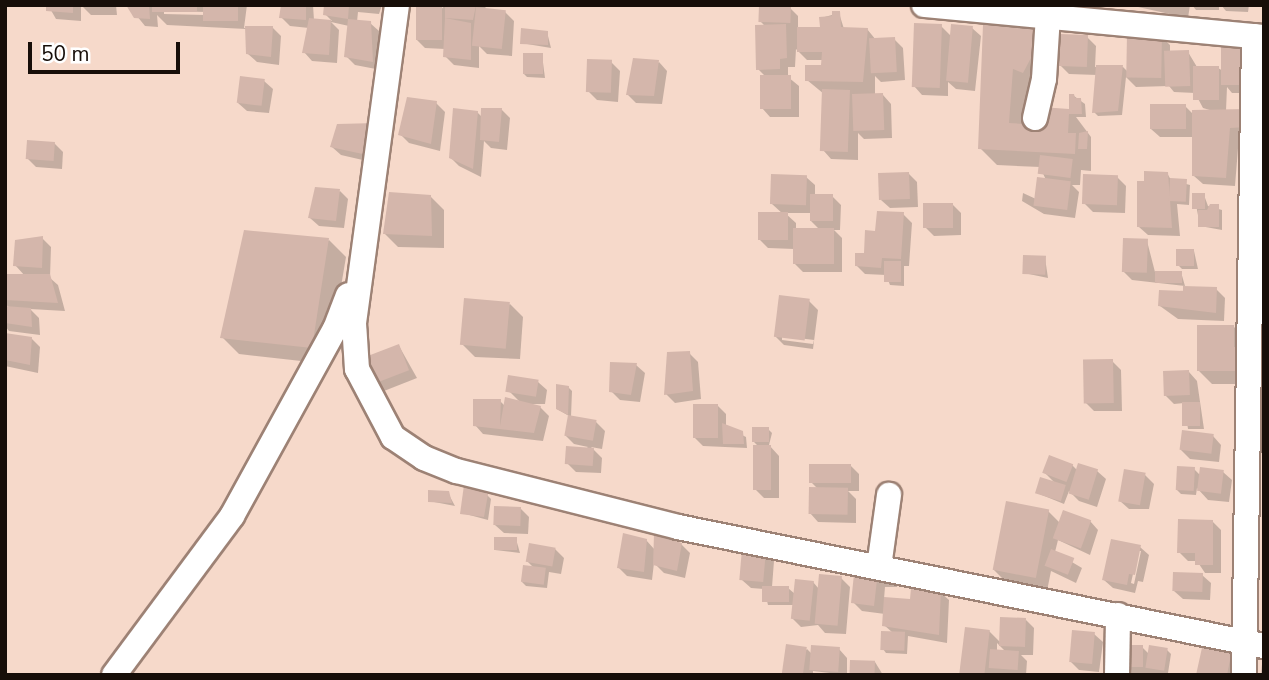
<!DOCTYPE html>
<style>
body{margin:0}
#map{position:relative;width:1269px;height:680px;overflow:hidden;background:#f6d9ca;font-family:"Nunito Sans",sans-serif}
div>[style]{position:absolute}
[style*='--x']{left:calc(var(--x)*1px);top:calc(var(--y)*1px);width:calc(var(--w)*1px);rotate:calc(var(--a)*1deg)}
.shadow>*{inset:0;background:#0003}
.building>*{inset:0;background:#d4b6ab;transform-origin:0 0}
.roads{filter:drop-shadow(2px 0 #9d8275) drop-shadow(-2px 0 #9d8275) drop-shadow(0 2px #9d8275) drop-shadow(0 -2px #9d8275)}
.minor>*{height:24px;margin:-12px;padding:0 12px;transform-origin:12px;border-radius:12px;background:#fff}
span{translate:-50% -50%;white-space:nowrap;text-align:center;line-height:1.15;-webkit-text-stroke:5px #fff;paint-order:stroke}
.frame{position:absolute;inset:0;border:7px solid #170e09;pointer-events:none}
.scale{position:absolute;left:28px;top:42px;width:152px;height:32px;box-sizing:border-box;border:4px solid #170e09;border-top:0;padding-left:9px;font-size:21px;line-height:24px;white-space:nowrap;color:#170e09;-webkit-text-stroke:5px #fff;paint-order:stroke}
</style>
<div id="map">
<div class="shadow">
<div style="clip-path:polygon(48px 5px,116px 5px,117px 15px,91px 15px,81px 5px,81px 21px,56px 19px)"></div>
<div style="clip-path:polygon(evenodd,128px 5px,247px 5px,244px 28px,272px 27px,281px 36px,279px 65px,257px 62px,248px 54px,246px 29px,167px 25px,157px 15px,158px 27px,145px 26px,128px 5px,164px 11px,206px 12px,206px 15px,164px 14px,164px 11px)"></div>
<div style="clip-path:polygon(282px 5px,313px 5px,314px 20px,332px 21px,325px 14px,326px 5px,382px 5px,379px 14px,358px 12px,357px 22px,370px 23px,379px 31px,381px 70px,355px 65px,346px 56px,349px 26px,331px 22px,339px 30px,337px 63px,312px 61px,304px 52px,309px 28px,290px 26px,281px 17px)"></div>
<div style="clip-path:polygon(445px 5px,486px 5px,485px 10px,505px 12px,514px 21px,512px 56px,487px 54px,479px 46px,479px 68px,454px 65px,445px 56px,445px 49px,425px 48px,416px 39px)"></div>
<div style="clip-path:polygon(1129px 5px,1190px 5px,1188px 18px)"></div>
<div style="clip-path:polygon(1192px 5px,1219px 5px,1219px 10px,1196px 10px)"></div>
<div style="clip-path:polygon(1221px 5px,1249px 5px,1248px 12px,1226px 11px)"></div>
<div style="clip-path:polygon(790px 8px,798px 16px,798px 28px,822px 29px,821px 18px,839px 13px,844px 29px,867px 29px,876px 40px,894px 39px,903px 48px,905px 80px,881px 82px,875px 76px,875px 95px,883px 95px,891px 104px,892px 138px,864px 139px,858px 133px,858px 160px,831px 159px,823px 150px,824px 94px,807px 80px,823px 67px,823px 60px,807px 60px,796px 49px,795px 67px,788px 67px,788px 77px,799px 86px,799px 117px,770px 117px,762px 108px,765px 76px,758px 69px,765px 26px,760px 21px)"></div>
<div style="clip-path:polygon(941px 26px,952px 37px,972px 28px,981px 36px,975px 91px,956px 89px,948px 82px,948px 96px,922px 95px,914px 86px)"></div>
<div style="clip-path:polygon(547px 32px,551px 48px,521px 43px)"></div>
<div style="clip-path:polygon(1161px 36px,1170px 45px,1170px 53px,1188px 52px,1197px 67px,1218px 68px,1260px 93px,1232px 93px,1227px 87px,1226px 111px,1256px 135px,1239px 136px,1235px 186px,1203px 184px,1194px 176px,1194px 137px,1160px 137px,1151px 129px,1185px 106px,1194px 115px,1213px 111px,1203px 108px,1195px 93px,1174px 92px,1169px 86px,1136px 87px,1126px 77px,1122px 115px,1098px 116px,1094px 112px,1097px 75px,1069px 74px,1060px 65px,1087px 37px,1096px 46px,1095px 67px,1123px 67px,1127px 71px)"></div>
<div style="clip-path:polygon(1048px 51px,1029px 87px,1027px 126px,1043px 109px,1071px 113px,1074px 96px,1085px 104px,1086px 117px,1076px 117px,1091px 137px,1091px 171px,1081px 170px,1080px 185px,1072px 185px,1079px 192px,1075px 218px,1044px 214px,1022px 201px,1023px 193px,1036px 199px,1046px 180px,1040px 167px,997px 165px,980px 148px,986px 58px)"></div>
<div style="clip-path:polygon(542px 55px,545px 78px,527px 77px,523px 73px)"></div>
<div style="clip-path:polygon(611px 62px,620px 71px,618px 102px,597px 100px,588px 91px)"></div>
<div style="clip-path:polygon(659px 62px,667px 71px,662px 104px,636px 103px,628px 95px)"></div>
<div style="clip-path:polygon(264px 81px,273px 89px,269px 113px,247px 111px,238px 103px)"></div>
<div style="clip-path:polygon(436px 103px,445px 112px,440px 151px,409px 143px,400px 134px)"></div>
<div style="clip-path:polygon(501px 109px,510px 118px,507px 150px,491px 148px,484px 141px,481px 177px,459px 166px,450px 157px,477px 112px,483px 118px)"></div>
<div style="clip-path:polygon(338px 126px,380px 164px,341px 155px,332px 147px)"></div>
<div style="clip-path:polygon(54px 143px,63px 152px,62px 169px,36px 167px,27px 158px)"></div>
<div style="clip-path:polygon(908px 173px,917px 182px,918px 207px,890px 208px,881px 200px)"></div>
<div style="clip-path:polygon(1167px 173px,1171px 180px,1190px 185px,1189px 205px,1177px 204px,1180px 236px,1148px 235px,1139px 227px)"></div>
<div style="clip-path:polygon(evenodd,806px 177px,815px 185px,815px 195px,832px 196px,841px 205px,840px 230px,834px 230px,842px 238px,842px 272px,803px 272px,794px 263px,794px 249px,768px 248px,760px 240px,783px 214px,772px 204px,806px 177px,785px 213px,811px 213px,811px 221px,820px 230px,796px 230px,796px 223px,785px 213px)"></div>
<div style="clip-path:polygon(1117px 177px,1126px 186px,1125px 213px,1093px 212px,1084px 203px)"></div>
<div style="clip-path:polygon(340px 191px,348px 199px,344px 228px,319px 226px,310px 218px)"></div>
<div style="clip-path:polygon(1194px 194px,1204px 195px,1208px 206px,1222px 210px,1222px 230px,1200px 226px)"></div>
<div style="clip-path:polygon(431px 197px,444px 210px,444px 248px,398px 247px,385px 234px)"></div>
<div style="clip-path:polygon(953px 205px,961px 213px,961px 235px,934px 236px,925px 227px)"></div>
<div style="clip-path:polygon(903px 214px,912px 223px,909px 266px,904px 266px,904px 286px,890px 285px,886px 275px,865px 274px,857px 266px,877px 233px)"></div>
<div style="clip-path:polygon(42px 238px,51px 247px,50px 278px,58px 285px,65px 311px,30px 309px,39px 318px,40px 335px,9px 331px,5px 326px,5px 308px,10px 308px,5px 304px,5px 275px,25px 276px,15px 265px)"></div>
<div style="clip-path:polygon(329px 240px,346px 257px,328px 364px,239px 354px,222px 337px)"></div>
<div style="clip-path:polygon(1147px 241px,1155px 272px,1181px 272px,1185px 286px,1132px 280px,1123px 271px)"></div>
<div style="clip-path:polygon(1194px 251px,1198px 269px,1182px 269px,1178px 265px)"></div>
<div style="clip-path:polygon(1045px 258px,1048px 278px,1024px 273px)"></div>
<div style="clip-path:polygon(1216px 289px,1225px 298px,1224px 321px,1178px 319px,1160px 306px,1161px 292px)"></div>
<div style="clip-path:polygon(evenodd,809px 301px,818px 310px,813px 349px,784px 345px,775px 336px,809px 301px,782px 336px,814px 340px,813px 344px,782px 340px,782px 336px)"></div>
<div style="clip-path:polygon(510px 304px,523px 317px,520px 359px,475px 357px,462px 344px)"></div>
<div style="clip-path:polygon(1233px 326px,1246px 339px,1256px 384px,1212px 384px,1199px 371px)"></div>
<div style="clip-path:polygon(5px 334px,31px 338px,40px 347px,38px 373px,5px 366px)"></div>
<div style="clip-path:polygon(399px 346px,417px 378px,384px 391px,376px 382px)"></div>
<div style="clip-path:polygon(689px 353px,698px 362px,701px 399px,675px 403px,666px 394px)"></div>
<div style="clip-path:polygon(1112px 361px,1121px 370px,1122px 411px,1094px 411px,1086px 403px)"></div>
<div style="clip-path:polygon(636px 365px,645px 373px,640px 402px,620px 400px,611px 391px)"></div>
<div style="clip-path:polygon(1189px 372px,1197px 381px,1204px 429px,1188px 429px,1184px 403px,1174px 404px,1165px 395px)"></div>
<div style="clip-path:polygon(538px 382px,547px 390px,545px 404px,525px 404px,540px 407px,549px 416px,543px 441px,483px 434px,475px 425px,500px 401px,505px 406px,521px 403px,509px 391px)"></div>
<div style="clip-path:polygon(568px 387px,572px 391px,571px 417px,596px 422px,605px 431px,602px 449px,591px 447px,602px 458px,601px 473px,576px 472px,567px 463px,588px 447px,574px 444px,566px 436px,569px 416px,557px 409px)"></div>
<div style="clip-path:polygon(718px 406px,726px 414px,726px 427px,746px 437px,747px 448px,703px 446px,694px 437px)"></div>
<div style="clip-path:polygon(768px 429px,772px 433px,769px 445px,779px 456px,779px 498px,764px 498px,755px 489px,759px 447px,754px 442px)"></div>
<div style="clip-path:polygon(1213px 436px,1221px 445px,1219px 462px,1190px 459px,1181px 450px)"></div>
<div style="clip-path:polygon(850px 465px,859px 474px,859px 491px,848px 491px,856px 499px,856px 523px,818px 522px,810px 513px,818px 489px,811px 482px)"></div>
<div style="clip-path:polygon(1072px 465px,1077px 470px,1097px 471px,1106px 479px,1097px 507px,1079px 501px,1069px 491px,1064px 504px,1037px 493px,1055px 483px,1045px 473px)"></div>
<div style="clip-path:polygon(1194px 469px,1201px 476px,1223px 472px,1232px 480px,1229px 502px,1208px 500px,1197px 488px,1196px 495px,1181px 494px,1177px 490px)"></div>
<div style="clip-path:polygon(1145px 475px,1154px 484px,1149px 509px,1129px 509px,1120px 501px)"></div>
<div style="clip-path:polygon(448px 493px,455px 506px,429px 501px)"></div>
<div style="clip-path:polygon(487px 495px,491px 499px,488px 520px,462px 513px)"></div>
<div style="clip-path:polygon(520px 508px,529px 517px,528px 534px,504px 533px,495px 525px)"></div>
<div style="clip-path:polygon(1048px 511px,1061px 524px,1090px 521px,1098px 530px,1090px 555px,1058px 540px,1055px 552px,1082px 568px,1076px 583px,1051px 571px,1047px 591px,1007px 583px,993px 569px)"></div>
<div style="clip-path:polygon(1212px 521px,1221px 530px,1221px 573px,1205px 573px,1197px 561px,1188px 561px,1179px 552px)"></div>
<div style="clip-path:polygon(516px 539px,520px 553px,495px 550px)"></div>
<div style="clip-path:polygon(646px 540px,655px 550px,681px 544px,690px 553px,685px 578px,664px 573px,654px 563px,652px 580px,627px 576px,618px 567px)"></div>
<div style="clip-path:polygon(evenodd,1140px 547px,1149px 555px,1143px 582px,1138px 581px,1135px 593px,1113px 588px,1104px 580px,1140px 547px,1138px 551px,1141px 551px,1134px 584px,1131px 583px,1138px 551px)"></div>
<div style="clip-path:polygon(555px 549px,564px 558px,561px 574px,549px 572px,547px 588px,526px 586px,522px 582px,534px 568px,528px 562px)"></div>
<div style="clip-path:polygon(765px 552px,774px 561px,772px 587px,788px 588px,795px 594px,813px 582px,819px 589px,841px 578px,850px 587px,846px 634px,825px 633px,818px 625px,801px 627px,792px 618px,794px 605px,768px 605px,764px 589px,751px 588px,742px 580px)"></div>
<div style="clip-path:polygon(1202px 575px,1211px 583px,1210px 600px,1183px 599px,1174px 591px)"></div>
<div style="clip-path:polygon(856px 576px,897px 580px,897px 587px,885px 587px,884px 599px,912px 601px,940px 592px,949px 600px,947px 643px,908px 636px,907px 654px,886px 653px,883px 649px,893px 633px,884px 625px,885px 614px,862px 611px,853px 602px)"></div>
<div style="clip-path:polygon(evenodd,1026px 620px,1034px 628px,1033px 655px,1021px 655px,1027px 661px,1026px 675px,962px 675px,989px 631px,1000px 642px,1026px 620px,997px 643px,1006px 652px,997px 651px,997px 643px)"></div>
<div style="clip-path:polygon(1094px 634px,1103px 642px,1099px 672px,1079px 670px,1070px 661px)"></div>
<div style="clip-path:polygon(1142px 647px,1149px 654px,1167px 650px,1171px 654px,1168px 673px,1130px 675px,1123px 667px)"></div>
<div style="clip-path:polygon(807px 649px,813px 655px,839px 649px,847px 658px,847px 675px,813px 671px,813px 675px,784px 675px)"></div>
<div style="clip-path:polygon(1232px 652px,1240px 660px,1237px 675px,1198px 675px)"></div>
<div style="clip-path:polygon(875px 662px,883px 675px,851px 675px)"></div>
<div style="clip-path:polygon(1262px 664px,1264px 664px,1264px 675px,1261px 675px)"></div>
</div>
<div class="building">
<div style="clip-path:polygon(46px 5px,73px 5px,73px 13px,46px 11px)"></div>
<div style="clip-path:polygon(126px 5px,149px 5px,150px 19px,134px 18px)"></div>
<div style="left:152px;top:5px;width:45px;height:7px"></div>
<div style="left:203px;top:5px;width:35px;height:16px"></div>
<div style="clip-path:polygon(281px 5px,306px 5px,306px 20px,279px 18px)"></div>
<div style="clip-path:polygon(324px 5px,349px 5px,348px 19px,323px 15px)"></div>
<div style="left:416px;top:5px;width:26px;height:35px"></div>
<div style="clip-path:polygon(445px 5px,476px 5px,473px 20px,445px 18px)"></div>
<div style="left:759px;top:5px;width:32px;height:17px;rotate:2deg"></div>
<div style="left:476px;top:7px;width:30px;height:39px;rotate:6deg"></div>
<div style="clip-path:polygon(832px 11px,840px 11px,841px 27px,868px 28px,863px 82px,805px 81px,805px 65px,821px 65px,822px 52px,797px 52px,797px 27px,820px 27px,819px 17px,832px 16px)"></div>
<div style="clip-path:polygon(309px 18px,331px 20px,329px 55px,302px 53px)"></div>
<div style="clip-path:polygon(445px 18px,471px 23px,471px 60px,443px 57px)"></div>
<div style="clip-path:polygon(348px 19px,371px 21px,373px 62px,344px 57px)"></div>
<div style="left:914px;top:23px;width:28px;height:64px;rotate:2deg"></div>
<div style="clip-path:polygon(786px 24px,787px 58px,780px 59px,780px 69px,756px 70px,755px 25px)"></div>
<div style="left:951px;top:24px;width:22px;height:57px;rotate:5deg"></div>
<div style="clip-path:polygon(983px 25px,1039px 26px,1040px 41px,1023px 73px,1013px 69px,1009px 123px,1040px 125px,1041px 107px,1069px 109px,1069px 94px,1074px 94px,1075px 98px,1081px 98px,1082px 114px,1069px 114px,1068px 133px,1076px 133px,1075px 154px,978px 149px)"></div>
<div style="clip-path:polygon(245px 26px,273px 26px,271px 57px,246px 54px)"></div>
<div style="clip-path:polygon(521px 28px,548px 31px,548px 45px,520px 44px)"></div>
<div style="left:1060px;top:34px;width:28px;height:32px;rotate:2deg"></div>
<div style="left:1162px;top:34px;width:44px;height:35px;rotate:91deg"></div>
<div style="left:895px;top:37px;width:35px;height:26px;rotate:87deg"></div>
<div style="left:1221px;top:45px;width:30px;height:40px"></div>
<div style="left:1189px;top:50px;width:36px;height:25px;rotate:88deg"></div>
<div style="left:523px;top:53px;width:20px;height:21px"></div>
<div style="clip-path:polygon(633px 58px,659px 60px,654px 96px,626px 95px)"></div>
<div style="left:587px;top:59px;width:25px;height:33px;rotate:2deg"></div>
<div style="clip-path:polygon(1096px 65px,1123px 65px,1118px 111px,1092px 113px)"></div>
<div style="left:1193px;top:66px;width:26px;height:34px"></div>
<div style="left:760px;top:75px;width:31px;height:34px"></div>
<div style="left:240px;top:76px;width:25px;height:27px;rotate:7deg"></div>
<div style="left:822px;top:89px;width:28px;height:62px;rotate:2deg"></div>
<div style="left:883px;top:93px;width:37px;height:31px;rotate:88deg"></div>
<div style="clip-path:polygon(407px 97px,437px 101px,431px 144px,398px 135px)"></div>
<div style="left:1150px;top:104px;width:36px;height:25px"></div>
<div style="clip-path:polygon(453px 108px,478px 111px,473px 169px,449px 158px)"></div>
<div style="clip-path:polygon(481px 108px,502px 108px,499px 142px,480px 140px)"></div>
<div style="clip-path:polygon(1248px 109px,1248px 127px,1230px 128px,1226px 178px,1192px 176px,1192px 110px)"></div>
<div style="clip-path:polygon(377px 123px,372px 156px,330px 147px,337px 124px)"></div>
<div style="clip-path:polygon(1088px 131px,1087px 149px,1078px 149px,1079px 133px)"></div>
<div style="left:27px;top:140px;width:28px;height:19px;rotate:4deg"></div>
<div style="left:1040px;top:155px;width:33px;height:19px;rotate:7deg"></div>
<div style="clip-path:polygon(1144px 171px,1168px 172px,1172px 228px,1137px 227px,1137px 181px,1144px 181px)"></div>
<div style="left:909px;top:172px;width:27px;height:31px;rotate:88deg"></div>
<div style="left:771px;top:174px;width:36px;height:30px;rotate:2deg"></div>
<div style="left:1083px;top:174px;width:35px;height:30px;rotate:2deg"></div>
<div style="left:1037px;top:177px;width:34px;height:29px;rotate:7deg"></div>
<div style="left:1170px;top:178px;width:17px;height:23px;rotate:3deg"></div>
<div style="clip-path:polygon(315px 187px,340px 189px,336px 221px,308px 218px)"></div>
<div style="clip-path:polygon(389px 192px,431px 195px,432px 236px,383px 234px)"></div>
<div style="left:1192px;top:193px;width:13px;height:16px"></div>
<div style="left:810px;top:194px;width:23px;height:27px"></div>
<div style="left:923px;top:203px;width:30px;height:25px"></div>
<div style="clip-path:polygon(1210px 204px,1219px 204px,1219px 227px,1198px 227px,1198px 210px,1211px 210px,1207px 210px)"></div>
<div style="clip-path:polygon(877px 211px,904px 212px,901px 259px,882px 258px,881px 268px,855px 266px,855px 253px,864px 253px,865px 230px,875px 231px)"></div>
<div style="left:758px;top:212px;width:30px;height:28px"></div>
<div style="left:793px;top:228px;width:41px;height:36px"></div>
<div style="clip-path:polygon(244px 230px,329px 238px,312px 348px,220px 338px)"></div>
<div style="clip-path:polygon(43px 236px,42px 268px,13px 266px,15px 240px)"></div>
<div style="left:1123px;top:238px;width:25px;height:34px;rotate:2deg"></div>
<div style="left:1176px;top:249px;width:18px;height:17px"></div>
<div style="left:1023px;top:255px;width:23px;height:19px;rotate:2deg"></div>
<div style="left:884px;top:261px;width:17px;height:21px"></div>
<div style="left:1155px;top:271px;width:27px;height:12px"></div>
<div style="clip-path:polygon(5px 274px,50px 274px,58px 303px,5px 300px)"></div>
<div style="clip-path:polygon(1183px 286px,1217px 287px,1216px 313px,1158px 306px,1159px 290px,1183px 291px)"></div>
<div style="left:779px;top:295px;width:31px;height:42px;rotate:7deg"></div>
<div style="left:464px;top:298px;width:46px;height:47px;rotate:5deg"></div>
<div style="clip-path:polygon(5px 306px,31px 308px,32px 327px,5px 323px)"></div>
<div style="clip-path:polygon(1197px 325px,1234px 325px,1234px 347px,1243px 347px,1243px 371px,1197px 371px)"></div>
<div style="clip-path:polygon(5px 333px,32px 337px,30px 365px,5px 360px)"></div>
<div style="left:399px;top:344px;width:28px;height:37px;rotate:69deg"></div>
<div style="clip-path:polygon(690px 351px,693px 391px,664px 395px,667px 352px)"></div>
<div style="left:1113px;top:359px;width:44px;height:30px;rotate:89deg"></div>
<div style="clip-path:polygon(610px 362px,637px 363px,631px 395px,609px 392px)"></div>
<div style="left:1189px;top:370px;width:25px;height:26px;rotate:88deg"></div>
<div style="left:508px;top:375px;width:31px;height:17px;rotate:9deg"></div>
<div style="clip-path:polygon(556px 384px,569px 386px,568px 415px,556px 409px)"></div>
<div style="clip-path:polygon(505px 397px,541px 406px,534px 433px,473px 426px,473px 399px,501px 399px,500px 426px)"></div>
<div style="left:1182px;top:402px;width:18px;height:24px"></div>
<div style="left:693px;top:404px;width:25px;height:34px"></div>
<div style="left:568px;top:415px;width:29px;height:21px;rotate:10deg"></div>
<div style="clip-path:polygon(722px 423px,743px 431px,744px 444px,723px 444px)"></div>
<div style="left:769px;top:427px;width:15px;height:17px;rotate:90deg"></div>
<div style="left:1182px;top:430px;width:32px;height:20px;rotate:7deg"></div>
<div style="left:753px;top:445px;width:18px;height:45px"></div>
<div style="left:566px;top:446px;width:28px;height:18px;rotate:4deg"></div>
<div style="left:1049px;top:455px;width:26px;height:19px;rotate:21deg"></div>
<div style="left:1078px;top:463px;width:21px;height:32px;rotate:17deg"></div>
<div style="left:809px;top:464px;width:42px;height:19px"></div>
<div style="left:1177px;top:466px;width:18px;height:24px;rotate:3deg"></div>
<div style="left:1200px;top:467px;width:24px;height:24px;rotate:7deg"></div>
<div style="left:1124px;top:469px;width:22px;height:33px;rotate:10deg"></div>
<div style="left:1040px;top:477px;width:27px;height:17px;rotate:17deg"></div>
<div style="clip-path:polygon(464px 485px,488px 494px,484px 517px,460px 514px)"></div>
<div style="left:809px;top:487px;width:39px;height:27px;rotate:1deg"></div>
<div style="clip-path:polygon(428px 490px,449px 491px,452px 503px,428px 502px)"></div>
<div style="left:1006px;top:501px;width:44px;height:70px;rotate:11deg"></div>
<div style="left:494px;top:506px;width:27px;height:19px;rotate:2deg"></div>
<div style="left:1063px;top:510px;width:30px;height:30px;rotate:20deg"></div>
<div style="clip-path:polygon(1178px 519px,1213px 520px,1213px 565px,1195px 565px,1195px 553px,1177px 553px)"></div>
<div style="clip-path:polygon(623px 533px,647px 539px,644px 572px,617px 568px)"></div>
<div style="clip-path:polygon(654px 535px,682px 543px,677px 571px,653px 565px)"></div>
<div style="left:494px;top:537px;width:23px;height:13px"></div>
<div style="clip-path:polygon(1111px 539px,1141px 545px,1135px 575px,1129px 574px,1127px 585px,1102px 580px)"></div>
<div style="left:529px;top:543px;width:27px;height:19px;rotate:10deg"></div>
<div style="left:742px;top:549px;width:24px;height:31px;rotate:5deg"></div>
<div style="left:1051px;top:549px;width:25px;height:18px;rotate:21deg"></div>
<div style="left:523px;top:565px;width:23px;height:17px;rotate:7deg"></div>
<div style="clip-path:polygon(878px 571px,874px 606px,851px 603px,854px 574px)"></div>
<div style="left:1173px;top:572px;width:30px;height:19px;rotate:2deg"></div>
<div style="left:819px;top:574px;width:23px;height:50px;rotate:5deg"></div>
<div style="left:795px;top:579px;width:19px;height:40px;rotate:6deg"></div>
<div style="left:762px;top:586px;width:27px;height:16px"></div>
<div style="clip-path:polygon(911px 588px,941px 590px,939px 635px,882px 626px,884px 597px,910px 599px)"></div>
<div style="left:1000px;top:617px;width:26px;height:29px;rotate:2deg"></div>
<div style="left:965px;top:627px;width:25px;height:48px;rotate:7deg"></div>
<div style="left:1072px;top:630px;width:23px;height:32px;rotate:5deg"></div>
<div style="left:881px;top:631px;width:24px;height:19px;rotate:2deg"></div>
<div style="clip-path:polygon(1203px 643px,1232px 650px,1227px 675px,1196px 675px)"></div>
<div style="left:786px;top:644px;width:21px;height:31px;rotate:8deg"></div>
<div style="left:811px;top:645px;width:29px;height:25px;rotate:4deg"></div>
<div style="left:1143px;top:645px;width:22px;height:22px;rotate:90deg"></div>
<div style="left:1149px;top:645px;width:19px;height:23px;rotate:9deg"></div>
<div style="left:990px;top:649px;width:29px;height:19px;rotate:4deg"></div>
<div style="left:850px;top:660px;width:25px;height:15px;rotate:2deg"></div>
</div>
<div class="roads">
<div class="minor">
<div style="--x:397;--y:5;--w:321;--a:97.7"></div>
<div style="--x:354;--y:323;--w:46;--a:86.3"></div>
<div style="--x:357;--y:369;--w:77;--a:62.1"></div>
<div style="--x:393;--y:437;--w:37;--a:34"></div>
<div style="--x:424;--y:458;--w:35;--a:22"></div>
<div style="--x:457;--y:471;--w:228;--a:14.2"></div>
<div style="--x:678;--y:527;--w:598;--a:11.48"></div>
<div style="--x:924;--y:5;--w:342;--a:5.4"></div>
<div style="--x:1035;--y:118;--w:40;--a:-77"></div>
<div style="--x:1044;--y:79;--w:63;--a:-86.4"></div>
<div style="--x:879;--y:567;--w:73;--a:-82.1"></div>
<div style="--x:114;--y:675;--w:198;--a:-53.4"></div>
<div style="--x:232;--y:516;--w:213;--a:-61.2"></div>
<div style="--x:335;--y:329;--w:36;--a:-69"></div>
<div style="--x:1117;--y:675;--w:60;--a:-89"></div>
<div style="--x:1244;--y:675;--w:639;--a:-89.1"></div>
</div>
</div>
<div class="frame"></div>
<div class="scale">50 m</div>
</div>
